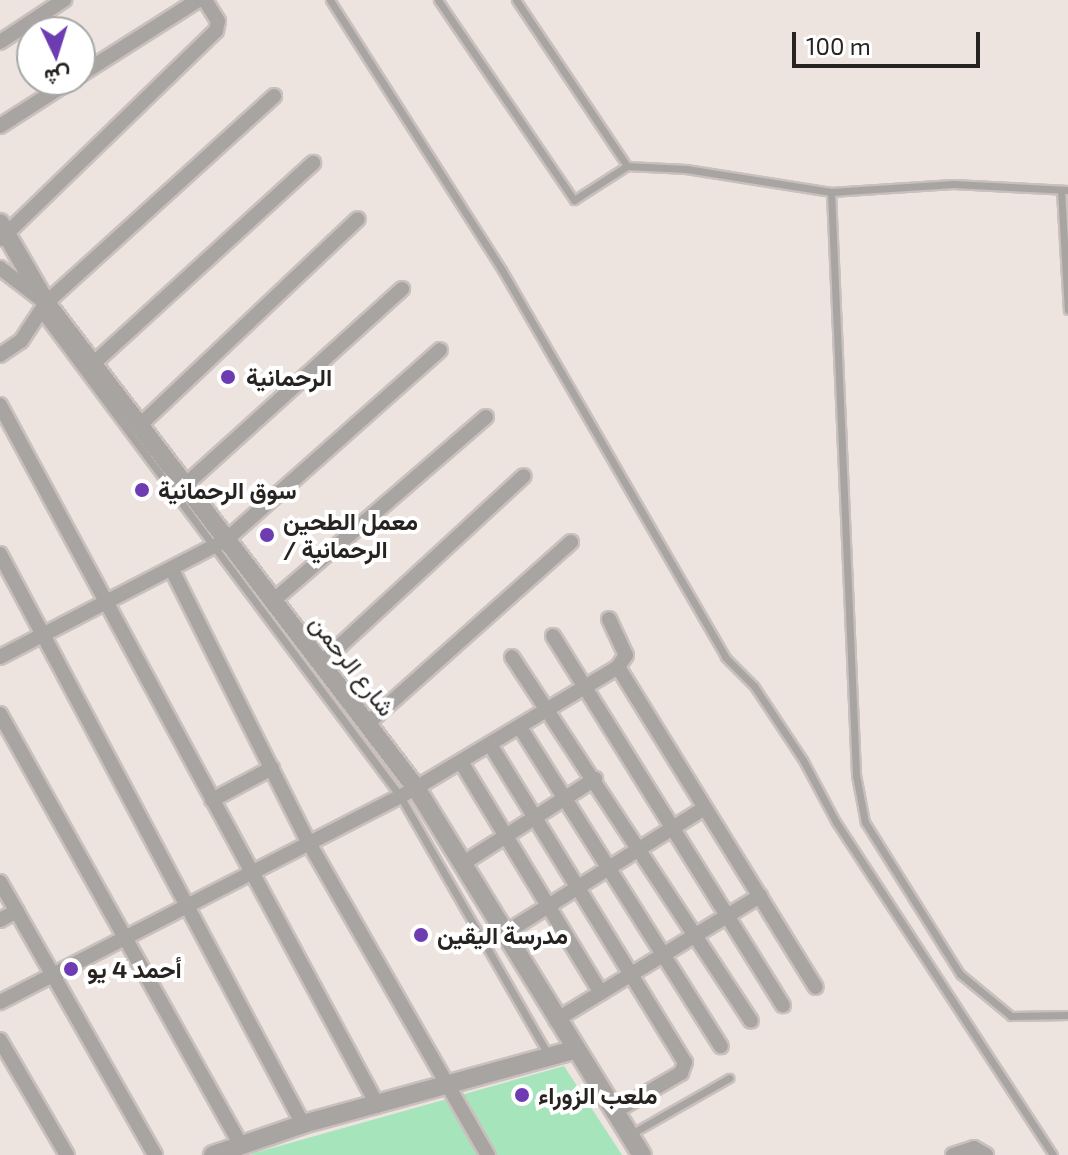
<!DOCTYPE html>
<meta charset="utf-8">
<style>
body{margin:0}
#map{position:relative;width:1068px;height:1155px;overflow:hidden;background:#ede3df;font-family:"Exo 2",Vazirmatn,sans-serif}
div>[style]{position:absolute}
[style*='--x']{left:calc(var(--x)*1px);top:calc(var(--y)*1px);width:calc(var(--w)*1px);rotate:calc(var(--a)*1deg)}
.green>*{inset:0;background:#a6e5bb}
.roads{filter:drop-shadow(2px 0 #c9c0bd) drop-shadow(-2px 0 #c9c0bd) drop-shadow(0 2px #c9c0bd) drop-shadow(0 -2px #c9c0bd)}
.service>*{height:7px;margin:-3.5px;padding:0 3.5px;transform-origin:3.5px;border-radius:3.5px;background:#a8a4a2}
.minor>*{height:14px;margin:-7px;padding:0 7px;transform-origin:7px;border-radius:7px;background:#a8a4a2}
.tertiary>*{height:18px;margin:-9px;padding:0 9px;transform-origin:9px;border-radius:9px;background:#a8a4a2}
.dots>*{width:22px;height:22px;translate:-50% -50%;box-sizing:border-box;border:4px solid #fff;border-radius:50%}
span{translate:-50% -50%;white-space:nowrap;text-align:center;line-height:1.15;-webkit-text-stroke:8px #fff;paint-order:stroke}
.poi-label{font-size:24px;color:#262321;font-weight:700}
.left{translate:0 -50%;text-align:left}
.street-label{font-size:24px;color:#262321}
.north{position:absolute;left:16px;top:16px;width:80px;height:80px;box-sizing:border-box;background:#fff;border:2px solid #a8a7a6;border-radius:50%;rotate:176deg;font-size:22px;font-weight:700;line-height:32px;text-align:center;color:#262321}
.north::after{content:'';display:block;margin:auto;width:28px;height:36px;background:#6d3cb3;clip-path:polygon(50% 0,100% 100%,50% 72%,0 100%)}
.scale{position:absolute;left:792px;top:32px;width:188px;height:36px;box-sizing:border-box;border:4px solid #262321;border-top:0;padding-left:10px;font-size:24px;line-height:28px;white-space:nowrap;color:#262321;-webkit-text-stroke:6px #fff;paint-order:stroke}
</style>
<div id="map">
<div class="green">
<div style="clip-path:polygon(564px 1066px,622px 1155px,250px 1155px,258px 1152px)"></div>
</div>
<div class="roads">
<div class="service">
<div style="--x:330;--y:0;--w:320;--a:57.5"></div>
<div style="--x:502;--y:270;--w:447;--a:60"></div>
<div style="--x:725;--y:657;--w:41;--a:45"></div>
<div style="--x:754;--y:686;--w:89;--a:56.5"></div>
<div style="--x:803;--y:760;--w:70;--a:62"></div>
<div style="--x:836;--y:822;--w:397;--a:56.9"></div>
<div style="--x:438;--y:0;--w:242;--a:55.8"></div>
<div style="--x:574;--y:200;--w:63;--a:-32.7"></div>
<div style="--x:516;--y:0;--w:200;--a:56.2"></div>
<div style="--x:627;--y:166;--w:59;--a:2.9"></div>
<div style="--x:686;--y:169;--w:147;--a:9"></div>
<div style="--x:831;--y:192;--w:122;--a:-3.8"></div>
<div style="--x:953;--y:184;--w:115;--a:3"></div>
<div style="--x:1061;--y:190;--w:120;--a:86.7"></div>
<div style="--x:831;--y:192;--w:584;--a:87.54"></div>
<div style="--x:856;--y:775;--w:48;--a:79.2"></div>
<div style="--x:865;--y:822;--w:179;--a:58"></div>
<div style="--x:960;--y:974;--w:66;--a:39.5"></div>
<div style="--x:1011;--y:1016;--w:57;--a:-1"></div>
<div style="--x:40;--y:313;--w:602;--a:53.3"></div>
<div style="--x:400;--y:796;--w:300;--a:60.2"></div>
<div style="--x:631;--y:1134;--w:113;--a:-29.7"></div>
</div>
<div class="minor">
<div style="--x:0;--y:42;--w:77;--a:-33.3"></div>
<div style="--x:80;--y:75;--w:140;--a:-32.4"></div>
<div style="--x:0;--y:126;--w:85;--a:-32.6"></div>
<div style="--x:1;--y:239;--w:299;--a:-44.1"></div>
<div style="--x:216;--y:31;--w:10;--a:-79"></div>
<div style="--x:218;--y:21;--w:25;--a:-122"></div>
<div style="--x:0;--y:268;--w:53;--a:37.3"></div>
<div style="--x:0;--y:355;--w:25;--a:-34"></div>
<div style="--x:21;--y:341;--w:45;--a:-56.7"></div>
<div style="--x:46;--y:303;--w:308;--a:-42.2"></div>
<div style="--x:94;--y:363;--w:297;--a:-42.4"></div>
<div style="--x:0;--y:405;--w:796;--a:61.67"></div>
<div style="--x:139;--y:426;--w:301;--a:-43.4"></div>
<div style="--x:184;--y:486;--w:294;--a:-42.1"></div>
<div style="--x:0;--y:554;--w:646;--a:62.01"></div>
<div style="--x:172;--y:570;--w:305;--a:63.4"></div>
<div style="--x:309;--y:843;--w:360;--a:60.2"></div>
<div style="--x:274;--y:600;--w:280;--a:-40.8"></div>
<div style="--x:609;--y:619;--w:40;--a:65"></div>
<div style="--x:626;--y:655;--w:14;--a:124"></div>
<div style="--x:553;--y:636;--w:435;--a:58.1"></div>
<div style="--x:0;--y:657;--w:254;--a:-27.4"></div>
<div style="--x:226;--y:540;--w:286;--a:-41.6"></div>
<div style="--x:512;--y:657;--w:435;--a:56.7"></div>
<div style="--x:320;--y:664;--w:277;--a:-42.7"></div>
<div style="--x:0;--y:714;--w:492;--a:60.8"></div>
<div style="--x:368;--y:723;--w:272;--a:-41.7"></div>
<div style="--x:521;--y:729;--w:375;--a:57.8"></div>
<div style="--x:491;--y:746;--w:371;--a:58.5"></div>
<div style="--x:685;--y:1062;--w:12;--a:110"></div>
<div style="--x:681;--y:1073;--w:78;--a:149.8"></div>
<div style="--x:461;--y:762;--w:270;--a:58.8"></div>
<div style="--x:212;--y:800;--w:68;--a:-28.1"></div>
<div style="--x:462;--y:864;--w:158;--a:-32.6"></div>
<div style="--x:0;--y:882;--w:314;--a:60.4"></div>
<div style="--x:0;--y:920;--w:19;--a:-28"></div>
<div style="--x:502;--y:935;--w:237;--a:-32.1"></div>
<div style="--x:0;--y:1002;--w:468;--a:-27.2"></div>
<div style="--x:416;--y:788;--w:235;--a:-30.9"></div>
<div style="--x:618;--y:667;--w:376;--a:58.3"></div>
<div style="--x:556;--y:1020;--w:239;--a:-31.3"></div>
<div style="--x:0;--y:1040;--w:133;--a:59.8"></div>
<div style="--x:953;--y:1155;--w:22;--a:-18"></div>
<div style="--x:974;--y:1148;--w:14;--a:30"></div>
</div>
<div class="tertiary">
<div style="--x:0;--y:223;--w:92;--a:60.1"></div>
<div style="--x:46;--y:303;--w:610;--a:52.66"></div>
<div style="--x:416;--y:788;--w:431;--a:58.4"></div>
<div style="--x:213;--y:1155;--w:95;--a:-19"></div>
<div style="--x:303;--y:1124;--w:281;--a:-15.3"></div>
</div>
</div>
<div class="dots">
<div style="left:228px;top:377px;background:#6d3cb3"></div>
<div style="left:142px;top:490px;background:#6d3cb3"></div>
<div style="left:267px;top:535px;background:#6d3cb3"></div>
<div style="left:421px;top:935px;background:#6d3cb3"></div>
<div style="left:71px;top:969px;background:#6d3cb3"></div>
<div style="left:522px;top:1095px;background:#6d3cb3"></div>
</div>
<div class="poi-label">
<span class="left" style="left:246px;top:377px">الرحمانية</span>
<span class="left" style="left:158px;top:490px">سوق الرحمانية</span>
<span class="left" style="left:283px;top:535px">معمل الطحين<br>/ الرحمانية</span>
<span class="left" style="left:437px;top:935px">مدرسة اليقين</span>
<span class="left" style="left:87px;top:969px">أحمد 4 يو</span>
<span class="left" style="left:538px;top:1095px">ملعب الزوراء</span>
</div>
<div class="street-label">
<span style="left:353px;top:665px;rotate:52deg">شارع الرحمن</span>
</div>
<div class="north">ش</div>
<div class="scale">100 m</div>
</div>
